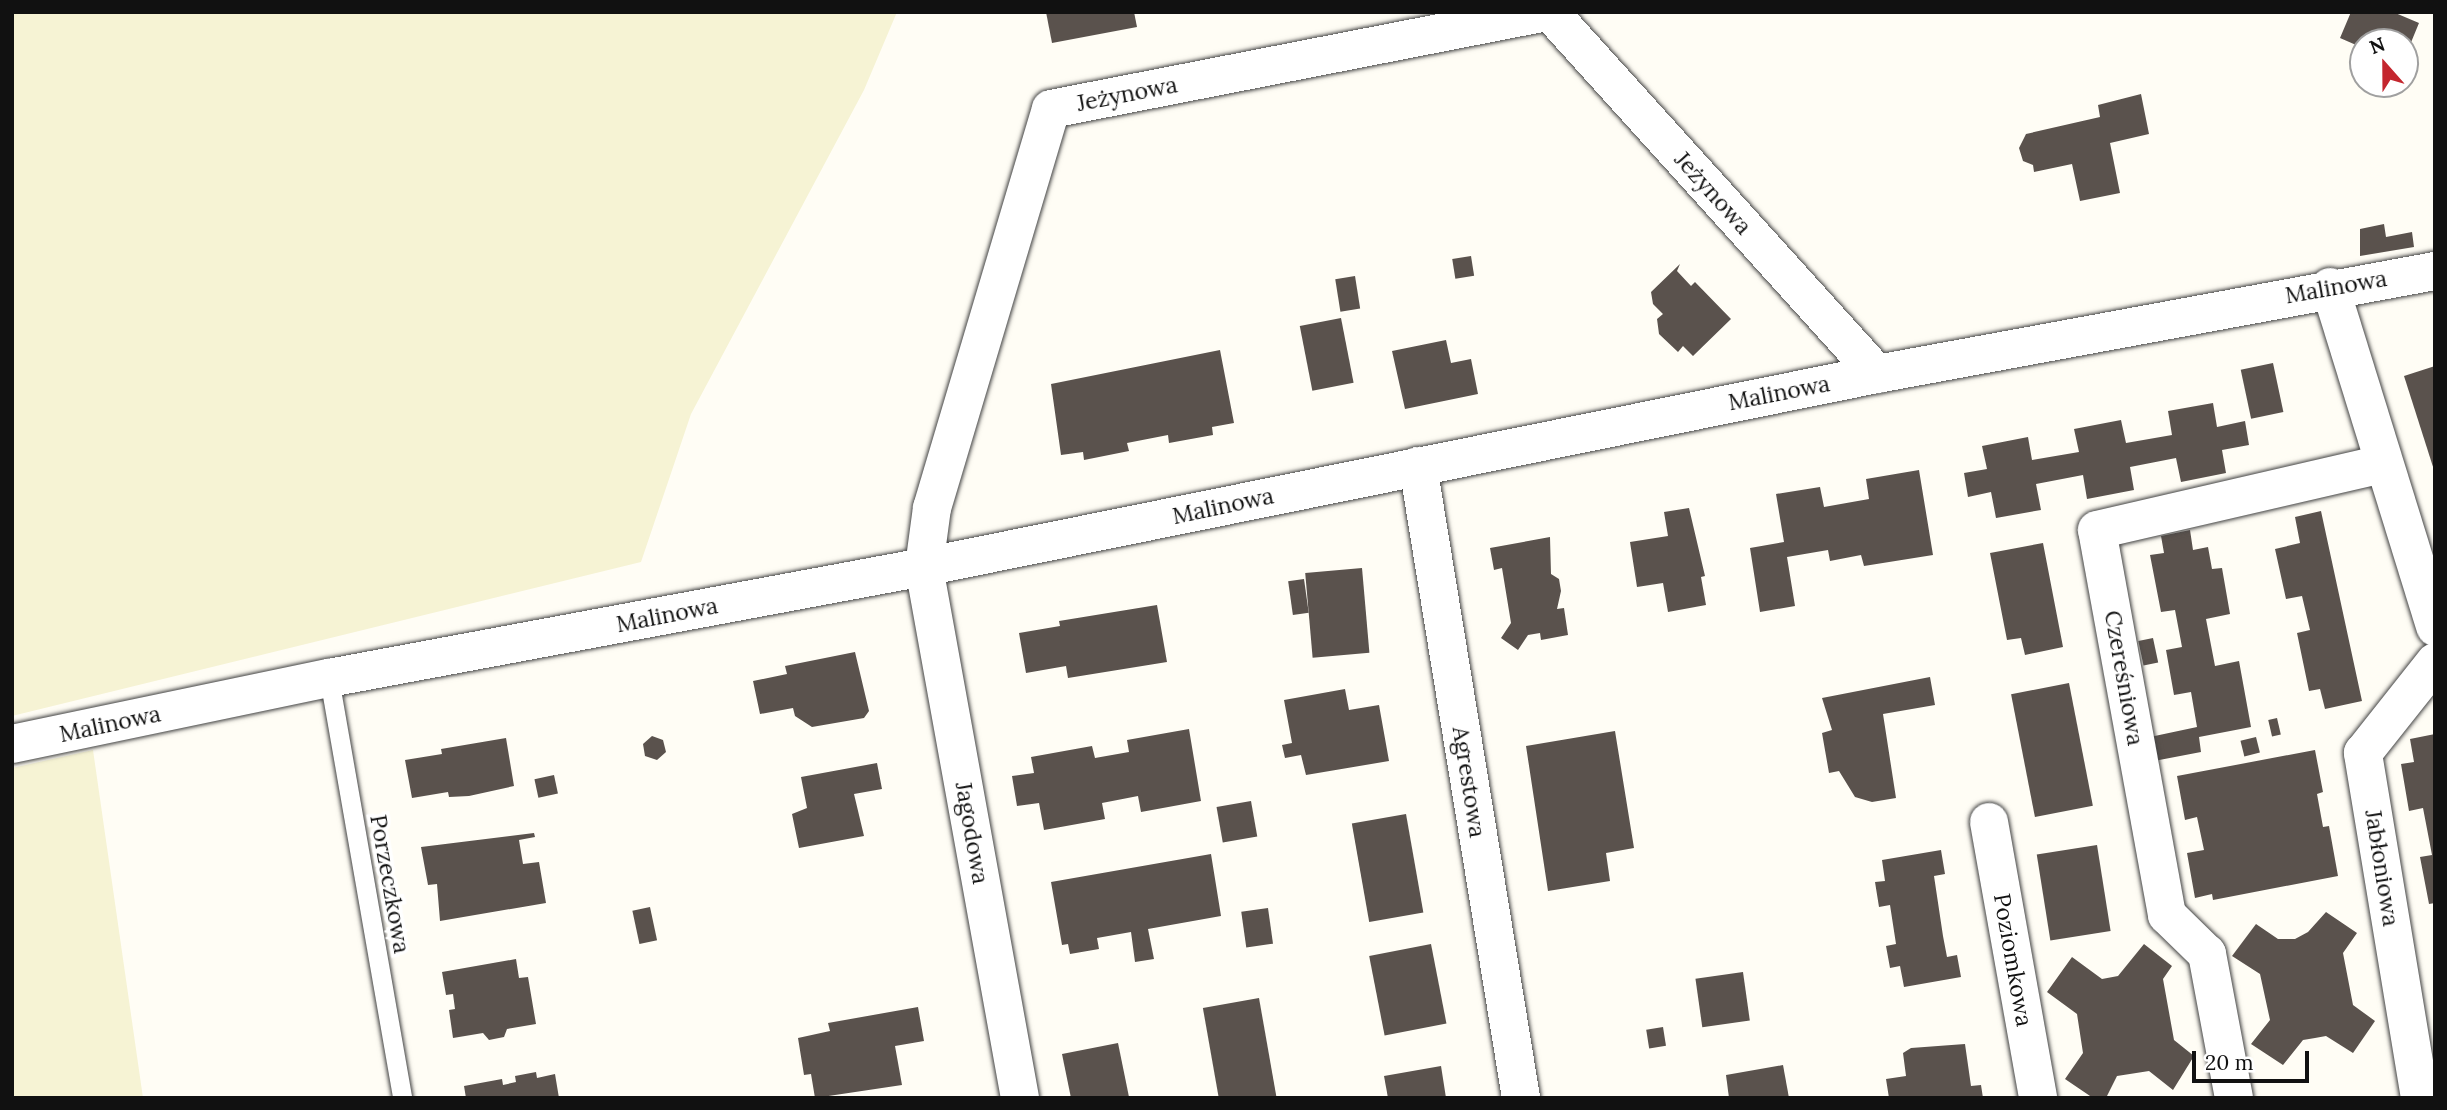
<!DOCTYPE html>
<html>
<head>
<meta charset="utf-8">
<style>
  body { margin:0 }
  #map { position:relative; width:2447px; height:1110px; overflow:hidden; background:#fffdf5; font-family:Lora,serif }
  div>[style] { position:absolute }
  .farmland>* { inset:0; background:#f6f3d4 }
  .building>* { inset:0; background:#5a524d; transform-origin:0 0 }
  .roads { filter:drop-shadow(0 0 2px #444) drop-shadow(0 0 2px #444) }
  .lane>* { height:19px; margin:-9.5px; padding:0 9.5px; transform-origin:9.5px; border-radius:9.5px; background:#fff }
  .street>* { height:38px; margin:-19px; padding:0 19px; transform-origin:19px; border-radius:19px; background:#fff }
  span { translate:-50% -50%; white-space:nowrap; text-align:center; line-height:1.15; -webkit-text-stroke:7px #fff; paint-order:stroke }
  .street-label { font-size:23px; color:#111 }
  .frame { position:absolute; inset:0; border:14px solid #111; pointer-events:none }
  .north { position:absolute; left:2349px; top:28px; width:70px; height:70px; box-sizing:border-box; background:#fff; border:2px solid #a0a0a0; border-radius:50%; rotate:339deg; font-size:19px; font-weight:700; line-height:28px; text-align:center; color:#111 }
  .north::after { content:''; display:block; margin:auto; width:24px; height:32px; background:#c4262e; clip-path:polygon(50% 0,100% 100%,50% 72%,0 100%) }
  .scale { position:absolute; left:2192px; top:1051px; width:117px; height:32px; box-sizing:border-box; border:4px solid #111; border-top:0; padding-left:9px; font-size:21px; line-height:24px; white-space:nowrap; color:#111; -webkit-text-stroke:5px #fff; paint-order:stroke }
</style>
</head>
<body>
<div id="map">
  <div class="farmland">
    <i style="clip-path:polygon(12px 12px,897px 12px,864px 90px,691px 414px,641px 562px,12px 716px)"></i>
    <i style="clip-path:polygon(93px 750px,143px 1098px,12px 1098px,12px 768px)"></i>
  </div>
  <div class="building">
    <i style="clip-path:polygon(1046px 12px,1134px 12px,1137px 27px,1052px 43px)"></i>
    <i style="clip-path:polygon(2351px 12px,2393px 12px,2419px 23px,2405px 57px,2405px 42px,2363px 42px,2363px 48px,2340px 38px)"></i>
    <i style="clip-path:polygon(2141px 94px,2149px 134px,2110px 143px,2120px 193px,2080px 201px,2072px 164px,2034px 172px,2033px 165px,2023px 161px,2019px 148px,2026px 134px,2100px 117px,2098px 105px)"></i>
    <i style="clip-path:polygon(2384px 224px,2386px 237px,2412px 232px,2414px 247px,2360px 256px,2360px 229px)"></i>
    <i style="left:1471px;top:256px;width:20px;height:19px;rotate:81deg"></i>
    <i style="clip-path:polygon(1680px 264px,1677px 271px,1691px 286px,1695px 282px,1731px 319px,1693px 356px,1683px 346px,1678px 352px,1659px 334px,1657px 319px,1663px 314px,1653px 304px,1651px 292px)"></i>
    <i style="left:1355px;top:276px;width:33px;height:20px;rotate:81deg"></i>
    <i style="left:1341px;top:318px;width:66px;height:42px;rotate:79deg"></i>
    <i style="clip-path:polygon(1446px 340px,1451px 363px,1471px 359px,1478px 394px,1405px 409px,1392px 351px)"></i>
    <i style="clip-path:polygon(1220px 350px,1234px 423px,1212px 427px,1213px 435px,1169px 443px,1168px 435px,1127px 443px,1129px 451px,1084px 460px,1083px 452px,1061px 455px,1051px 384px)"></i>
    <i style="left:2273px;top:363px;width:50px;height:33px;rotate:78deg"></i>
    <i style="clip-path:polygon(2435px 366px,2435px 470px,2434px 470px,2404px 376px)"></i>
    <i style="clip-path:polygon(2213px 403px,2217px 427px,2245px 421px,2249px 445px,2222px 450px,2226px 473px,2181px 482px,2176px 458px,2130px 467px,2134px 490px,2087px 499px,2083px 475px,2036px 484px,2041px 510px,1996px 518px,1991px 492px,1968px 497px,1964px 473px,1987px 469px,1982px 446px,2028px 437px,2032px 460px,2079px 452px,2074px 429px,2121px 420px,2126px 443px,2172px 435px,2168px 411px)"></i>
    <i style="clip-path:polygon(1919px 470px,1933px 555px,1864px 566px,1861px 555px,1830px 561px,1828px 550px,1787px 557px,1795px 606px,1760px 612px,1750px 548px,1784px 542px,1776px 494px,1820px 487px,1824px 507px,1869px 499px,1866px 479px)"></i>
    <i style="clip-path:polygon(1689px 508px,1705px 576px,1701px 577px,1706px 605px,1668px 612px,1663px 583px,1637px 587px,1630px 542px,1668px 536px,1664px 512px)"></i>
    <i style="clip-path:polygon(2321px 511px,2362px 701px,2325px 709px,2320px 689px,2309px 691px,2297px 633px,2310px 630px,2302px 596px,2286px 599px,2275px 549px,2300px 543px,2295px 517px)"></i>
    <i style="clip-path:polygon(2190px 530px,2193px 550px,2208px 547px,2212px 569px,2222px 568px,2230px 614px,2206px 619px,2215px 666px,2239px 661px,2251px 727px,2199px 737px,2201px 752px,2154px 761px,2150px 737px,2197px 727px,2191px 692px,2174px 695px,2166px 650px,2182px 647px,2175px 610px,2161px 612px,2150px 555px,2164px 553px,2161px 536px)"></i>
    <i style="clip-path:polygon(1550px 537px,1551px 574px,1559px 579px,1561px 591px,1557px 609px,1564px 608px,1568px 635px,1541px 640px,1540px 633px,1528px 635px,1518px 650px,1501px 638px,1511px 623px,1502px 568px,1494px 570px,1490px 548px)"></i>
    <i style="clip-path:polygon(2043px 543px,2063px 647px,2025px 655px,2021px 638px,2007px 640px,1990px 553px)"></i>
    <i style="left:1362px;top:568px;width:85px;height:57px;rotate:85deg"></i>
    <i style="left:1304px;top:579px;width:34px;height:16px;rotate:82deg"></i>
    <i style="clip-path:polygon(1157px 605px,1167px 662px,1068px 678px,1066px 666px,1026px 673px,1019px 633px,1060px 626px,1059px 621px)"></i>
    <i style="left:2153px;top:638px;width:25px;height:15px;rotate:78deg"></i>
    <i style="clip-path:polygon(855px 652px,869px 711px,864px 718px,812px 727px,795px 716px,793px 708px,760px 714px,753px 681px,787px 674px,785px 666px)"></i>
    <i style="clip-path:polygon(1930px 677px,1935px 705px,1883px 714px,1896px 798px,1872px 802px,1855px 797px,1839px 771px,1829px 773px,1822px 733px,1832px 730px,1822px 698px)"></i>
    <i style="left:2069px;top:683px;width:125px;height:59px;rotate:79deg"></i>
    <i style="clip-path:polygon(1345px 689px,1349px 710px,1379px 705px,1389px 761px,1306px 775px,1301px 755px,1285px 758px,1282px 745px,1292px 743px,1284px 700px)"></i>
    <i style="left:2277px;top:718px;width:17px;height:9px;rotate:77deg"></i>
    <i style="clip-path:polygon(1189px 729px,1201px 801px,1141px 812px,1138px 796px,1102px 803px,1105px 819px,1044px 830px,1039px 803px,1017px 806px,1012px 776px,1034px 773px,1031px 757px,1092px 746px,1095px 758px,1129px 752px,1127px 740px)"></i>
    <i style="clip-path:polygon(1615px 731px,1634px 848px,1606px 853px,1610px 881px,1548px 891px,1526px 746px)"></i>
    <i style="clip-path:polygon(2435px 734px,2435px 903px,2429px 904px,2420px 857px,2432px 855px,2423px 808px,2409px 811px,2401px 764px,2414px 762px,2410px 739px)"></i>
    <i style="clip-path:polygon(652px 736px,663px 740px,666px 752px,657px 760px,645px 756px,643px 744px)"></i>
    <i style="left:2256px;top:737px;width:16px;height:16px;rotate:76deg"></i>
    <i style="clip-path:polygon(506px 738px,514px 786px,469px 796px,449px 797px,448px 792px,412px 798px,405px 760px,442px 754px,441px 749px)"></i>
    <i style="clip-path:polygon(2315px 750px,2323px 792px,2317px 794px,2323px 827px,2329px 826px,2338px 876px,2213px 900px,2212px 894px,2195px 898px,2187px 853px,2204px 850px,2197px 817px,2185px 820px,2177px 776px)"></i>
    <i style="clip-path:polygon(877px 763px,882px 789px,854px 794px,864px 836px,799px 848px,792px 814px,807px 808px,801px 777px)"></i>
    <i style="left:554px;top:775px;width:19px;height:20px;rotate:78deg"></i>
    <i style="left:1251px;top:801px;width:36px;height:35px;rotate:80deg"></i>
    <i style="left:1406px;top:814px;width:100px;height:55px;rotate:80deg"></i>
    <i style="clip-path:polygon(534px 833px,535px 837px,519px 840px,523px 864px,539px 862px,546px 903px,440px 921px,437px 884px,428px 885px,421px 847px)"></i>
    <i style="left:2097px;top:845px;width:87px;height:61px;rotate:81deg"></i>
    <i style="clip-path:polygon(1941px 850px,1945px 874px,1934px 876px,1943px 936px,1947px 957px,1957px 955px,1961px 977px,1904px 987px,1900px 966px,1890px 968px,1886px 946px,1896px 944px,1890px 905px,1879px 907px,1875px 882px,1885px 881px,1882px 860px)"></i>
    <i style="clip-path:polygon(1211px 854px,1221px 916px,1148px 929px,1154px 959px,1135px 962px,1131px 932px,1097px 938px,1099px 949px,1070px 954px,1068px 944px,1062px 945px,1051px 882px)"></i>
    <i style="left:650px;top:907px;width:34px;height:18px;rotate:78deg"></i>
    <i style="left:1268px;top:908px;width:36px;height:27px;rotate:82deg"></i>
    <i style="clip-path:polygon(2326px 912px,2357px 933px,2343px 953px,2353px 1005px,2375px 1021px,2353px 1053px,2326px 1036px,2315px 1038px,2303px 1040px,2283px 1065px,2251px 1044px,2270px 1020px,2260px 974px,2232px 956px,2256px 924px,2278px 939px,2295px 939px,2308px 932px)"></i>
    <i style="left:1431px;top:944px;width:81px;height:63px;rotate:79deg"></i>
    <i style="clip-path:polygon(2144px 944px,2172px 966px,2163px 979px,2174px 1040px,2194px 1056px,2173px 1090px,2149px 1071px,2117px 1076px,2106px 1098px,2093px 1098px,2065px 1079px,2083px 1053px,2077px 1014px,2047px 992px,2072px 957px,2102px 979px,2118px 976px)"></i>
    <i style="clip-path:polygon(516px 959px,519px 978px,528px 977px,536px 1024px,507px 1029px,504px 1037px,489px 1040px,483px 1033px,453px 1038px,449px 1010px,455px 1009px,453px 994px,446px 995px,442px 972px)"></i>
    <i style="left:1743px;top:972px;width:49px;height:48px;rotate:82deg"></i>
    <i style="left:1259px;top:998px;width:102px;height:57px;rotate:80deg"></i>
    <i style="clip-path:polygon(918px 1007px,924px 1041px,895px 1046px,902px 1085px,815px 1098px,811px 1074px,804px 1075px,798px 1038px,830px 1031px,828px 1023px)"></i>
    <i style="left:1663px;top:1027px;width:19px;height:17px;rotate:81deg"></i>
    <i style="clip-path:polygon(1118px 1043px,1129px 1097px,1071px 1098px,1062px 1054px)"></i>
    <i style="clip-path:polygon(1965px 1044px,1971px 1086px,1981px 1085px,1983px 1098px,1889px 1098px,1886px 1079px,1906px 1076px,1903px 1053px,1911px 1048px)"></i>
    <i style="clip-path:polygon(1783px 1065px,1789px 1098px,1729px 1098px,1726px 1075px)"></i>
    <i style="clip-path:polygon(1441px 1066px,1446px 1098px,1388px 1098px,1384px 1076px)"></i>
    <i style="clip-path:polygon(536px 1072px,537px 1078px,555px 1074px,559px 1098px,466px 1098px,464px 1086px,502px 1079px,503px 1085px,516px 1082px,515px 1076px)"></i>
  </div>
  <div class="roads">
    <div class="lane">
      <i style="left:329px;top:678px;width:426px;rotate:80.1deg"></i>
    </div>
    <div class="street">
      <i style="left:1550px;top:12px;width:488px;rotate:47.9deg"></i>
      <i style="left:2330px;top:287px;width:356px;rotate:72.8deg"></i>
      <i style="left:1418px;top:466px;width:640px;rotate:80.74deg"></i>
      <i style="left:12px;top:744px;width:324px;rotate:-11.8deg"></i>
      <i style="left:329px;top:678px;width:605px;rotate:-10.57deg"></i>
      <i style="left:924px;top:567px;width:972px;rotate:-11.45deg"></i>
      <i style="left:1877px;top:374px;width:567px;rotate:-10.46deg"></i>
      <i style="left:1989px;top:822px;width:280px;rotate:79.9deg"></i>
      <i style="left:1020px;top:1098px;width:540px;rotate:-100.25deg"></i>
      <i style="left:924px;top:567px;width:60px;rotate:-82.3deg"></i>
      <i style="left:932px;top:508px;width:416px;rotate:-73.4deg"></i>
      <i style="left:1051px;top:109px;width:505px;rotate:-11.07deg"></i>
      <i style="left:2234px;top:1098px;width:147px;rotate:-100.6deg"></i>
      <i style="left:2207px;top:954px;width:56px;rotate:-135.7deg"></i>
      <i style="left:2167px;top:915px;width:391px;rotate:-100.3deg"></i>
      <i style="left:2097px;top:530px;width:294px;rotate:-13deg"></i>
      <i style="left:2420px;top:1098px;width:350px;rotate:-99.4deg"></i>
      <i style="left:2363px;top:753px;width:116px;rotate:-51.6deg"></i>
    </div>
  </div>
  <div class="street-label">
    <span style="left:1127px;top:94px;rotate:-11deg">Jeżynowa</span>
    <span style="left:1713px;top:193px;rotate:48deg">Jeżynowa</span>
    <span style="left:2336px;top:287px;rotate:-10deg">Malinowa</span>
    <span style="left:1779px;top:393px;rotate:-11deg">Malinowa</span>
    <span style="left:1223px;top:506px;rotate:-12deg">Malinowa</span>
    <span style="left:667px;top:615px;rotate:-11deg">Malinowa</span>
    <span style="left:2124px;top:678px;rotate:80deg">Czereśniowa</span>
    <span style="left:110px;top:724px;rotate:-12deg">Malinowa</span>
    <span style="left:1469px;top:782px;rotate:81deg">Agrestowa</span>
    <span style="left:972px;top:833px;rotate:80deg">Jagodowa</span>
    <span style="left:2382px;top:868px;rotate:81deg">Jabłoniowa</span>
    <span style="left:390px;top:884px;rotate:80deg">Porzeczkowa</span>
    <span style="left:2013px;top:960px;rotate:80deg">Poziomkowa</span>
  </div>
  <div class="frame"></div>
  <div class="north">N</div>
  <div class="scale">20 m</div>
</div>
</body>
</html>
